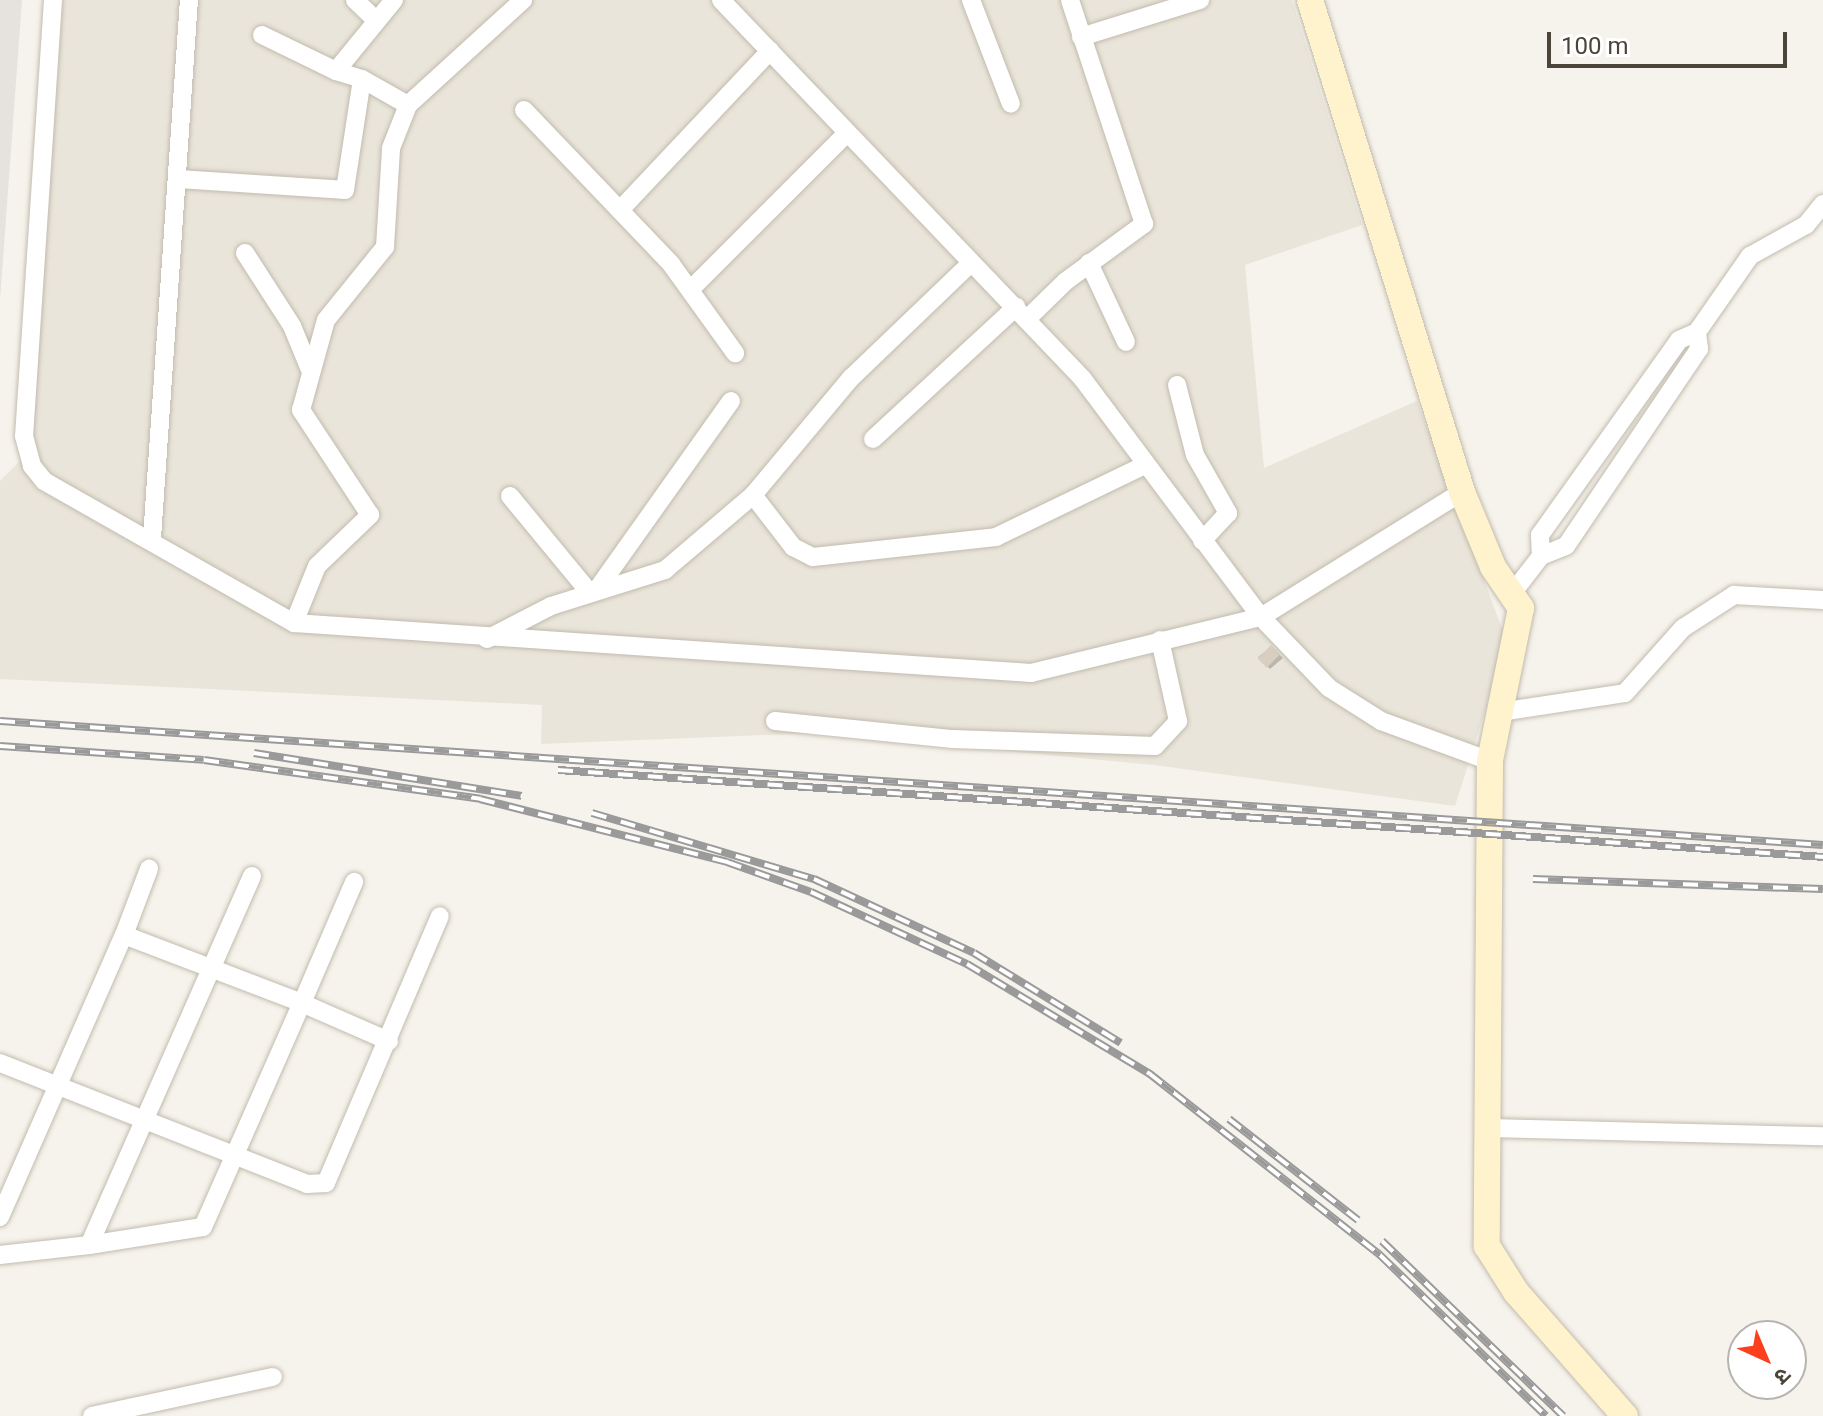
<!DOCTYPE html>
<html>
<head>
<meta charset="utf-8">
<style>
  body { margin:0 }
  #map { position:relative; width:1823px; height:1416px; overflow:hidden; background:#f6f3ec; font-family:Roboto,"Noto Sans Devanagari",sans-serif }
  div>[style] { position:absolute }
  .residential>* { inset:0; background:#eae5da }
  .industrial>* { inset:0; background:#e6e2dd }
  .shadow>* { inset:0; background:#0003 }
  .building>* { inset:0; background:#d8cfc1; transform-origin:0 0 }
  .roads { filter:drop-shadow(0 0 2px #c2bbae) drop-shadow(0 0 2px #c2bbae) }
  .street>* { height:18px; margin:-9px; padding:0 9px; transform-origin:9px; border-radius:9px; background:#fff }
  .secondary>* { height:26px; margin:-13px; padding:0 13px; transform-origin:13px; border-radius:13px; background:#fff3cd }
  .rail>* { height:8px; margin-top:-4px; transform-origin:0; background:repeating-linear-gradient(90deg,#fff 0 15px,#9a9a9a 0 30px); box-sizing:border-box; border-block:2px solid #9a9a9a }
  span { translate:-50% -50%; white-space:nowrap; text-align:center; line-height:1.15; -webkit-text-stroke:7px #fff; paint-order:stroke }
  .north { position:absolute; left:1727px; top:1320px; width:80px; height:80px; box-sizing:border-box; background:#fff; border:2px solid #b7b4b0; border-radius:50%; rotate:136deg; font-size:22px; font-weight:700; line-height:32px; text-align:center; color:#4b4439 }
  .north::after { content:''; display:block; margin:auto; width:28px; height:36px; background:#fc3f1d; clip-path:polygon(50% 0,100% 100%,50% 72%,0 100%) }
  .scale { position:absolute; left:1547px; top:32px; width:240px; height:36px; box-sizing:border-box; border:4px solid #4b4439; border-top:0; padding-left:10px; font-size:24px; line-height:28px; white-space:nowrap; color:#4b4439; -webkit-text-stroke:6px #fff; paint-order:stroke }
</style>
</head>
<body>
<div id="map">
  <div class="residential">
    <i style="clip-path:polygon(55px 0,1292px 0,1362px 225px,1245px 265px,1264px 468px,1417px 401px,1507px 642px,1455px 806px,1154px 765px,817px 733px,541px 744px,542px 705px,0 679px,0 481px,24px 457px)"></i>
  </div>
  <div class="industrial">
    <i style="clip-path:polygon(0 0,22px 0,0 300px)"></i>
  </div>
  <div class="shadow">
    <i style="clip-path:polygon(1271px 647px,1283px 658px,1270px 669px,1258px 657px)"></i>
  </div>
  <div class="building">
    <i style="left:1271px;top:645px;width:13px;height:19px;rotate:45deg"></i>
  </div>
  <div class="roads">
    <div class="street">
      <i style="left:53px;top:0;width:437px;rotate:93.8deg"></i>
      <i style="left:24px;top:436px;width:31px;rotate:75deg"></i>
      <i style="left:32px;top:466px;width:19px;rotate:51deg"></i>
      <i style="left:44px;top:481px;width:288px;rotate:29.6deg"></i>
      <i style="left:294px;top:623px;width:739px;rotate:3.88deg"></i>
      <i style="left:1031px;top:673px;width:237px;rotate:-13.7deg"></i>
      <i style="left:1261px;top:617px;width:237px;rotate:-31.9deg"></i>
      <i style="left:355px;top:0;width:29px;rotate:44deg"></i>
      <i style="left:721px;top:0;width:523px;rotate:46.32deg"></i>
      <i style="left:1082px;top:378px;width:299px;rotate:53.2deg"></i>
      <i style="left:1261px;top:617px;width:98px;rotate:46.2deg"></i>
      <i style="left:1329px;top:688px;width:62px;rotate:32.4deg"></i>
      <i style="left:1381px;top:721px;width:116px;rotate:20.2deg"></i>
      <i style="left:971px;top:0;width:111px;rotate:69deg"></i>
      <i style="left:262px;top:35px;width:82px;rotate:25.9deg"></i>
      <i style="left:1081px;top:37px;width:125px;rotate:-17.3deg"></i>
      <i style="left:362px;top:79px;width:53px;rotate:29.5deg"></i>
      <i style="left:408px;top:105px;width:156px;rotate:-42.4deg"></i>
      <i style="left:524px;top:110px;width:213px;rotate:46.3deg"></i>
      <i style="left:671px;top:264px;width:110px;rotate:54.3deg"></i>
      <i style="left:180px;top:179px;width:165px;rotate:3.8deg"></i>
      <i style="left:345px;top:190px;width:112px;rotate:-81.3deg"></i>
      <i style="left:362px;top:79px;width:27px;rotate:-163deg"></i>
      <i style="left:336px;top:71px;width:92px;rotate:-50.8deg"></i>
      <i style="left:620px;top:210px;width:219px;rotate:-46.7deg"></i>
      <i style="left:245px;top:253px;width:87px;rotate:57.2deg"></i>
      <i style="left:292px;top:326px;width:50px;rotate:67.6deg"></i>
      <i style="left:1089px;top:263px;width:87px;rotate:64.9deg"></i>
      <i style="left:691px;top:289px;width:218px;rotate:-45deg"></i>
      <i style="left:1027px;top:319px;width:54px;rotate:-44.3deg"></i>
      <i style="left:1066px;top:281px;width:97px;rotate:-36.2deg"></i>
      <i style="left:1144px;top:224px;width:236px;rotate:-108.3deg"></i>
      <i style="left:1177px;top:385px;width:72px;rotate:75.6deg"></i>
      <i style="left:1195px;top:455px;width:67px;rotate:60.4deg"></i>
      <i style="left:1228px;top:513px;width:38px;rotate:133deg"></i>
      <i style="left:873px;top:439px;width:195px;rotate:-42.7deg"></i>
      <i style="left:753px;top:495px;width:153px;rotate:-50.1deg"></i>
      <i style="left:851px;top:378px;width:166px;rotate:-43.8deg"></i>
      <i style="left:510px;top:496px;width:126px;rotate:50.5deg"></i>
      <i style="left:152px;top:538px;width:539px;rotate:-86.07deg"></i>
      <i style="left:1541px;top:556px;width:21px;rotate:-93deg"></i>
      <i style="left:1540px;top:535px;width:239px;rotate:-54.5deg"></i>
      <i style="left:1679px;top:340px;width:20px;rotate:-24deg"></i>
      <i style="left:1697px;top:332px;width:93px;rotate:-55.1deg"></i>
      <i style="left:1750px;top:256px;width:64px;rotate:-29deg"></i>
      <i style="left:1806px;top:225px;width:27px;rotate:-51deg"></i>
      <i style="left:596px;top:591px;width:233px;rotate:-54.6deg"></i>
      <i style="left:1514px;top:591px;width:44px;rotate:-52.4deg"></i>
      <i style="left:1541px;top:556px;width:27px;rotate:-22deg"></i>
      <i style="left:1566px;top:546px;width:238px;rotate:-56deg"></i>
      <i style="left:1699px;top:349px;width:17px;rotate:-97deg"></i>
      <i style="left:294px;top:623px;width:61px;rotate:-68deg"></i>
      <i style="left:317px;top:566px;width:74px;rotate:-43.9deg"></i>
      <i style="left:370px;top:515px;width:126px;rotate:-123.3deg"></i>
      <i style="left:301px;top:410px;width:93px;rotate:-74.5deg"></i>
      <i style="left:326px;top:320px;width:94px;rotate:-51.1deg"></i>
      <i style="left:385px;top:247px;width:99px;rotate:-86.5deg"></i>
      <i style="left:391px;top:148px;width:46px;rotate:-68.4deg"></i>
      <i style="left:487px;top:639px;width:72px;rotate:-27.3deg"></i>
      <i style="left:551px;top:606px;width:120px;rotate:-17.5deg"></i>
      <i style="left:665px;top:570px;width:116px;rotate:-40.4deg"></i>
      <i style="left:753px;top:495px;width:66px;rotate:52.4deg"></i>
      <i style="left:793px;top:547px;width:22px;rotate:27deg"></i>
      <i style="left:813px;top:557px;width:184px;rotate:-6.2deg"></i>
      <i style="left:996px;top:537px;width:165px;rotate:-25.8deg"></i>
      <i style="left:1500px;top:712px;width:126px;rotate:-8.6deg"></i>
      <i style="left:1625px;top:693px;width:87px;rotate:-48.3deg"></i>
      <i style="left:1683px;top:628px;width:61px;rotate:-32.9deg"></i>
      <i style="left:1734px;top:595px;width:89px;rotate:3.2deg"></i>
      <i style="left:775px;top:721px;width:179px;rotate:5.8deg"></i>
      <i style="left:953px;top:739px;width:202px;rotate:2deg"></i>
      <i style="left:1155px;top:746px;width:34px;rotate:-47deg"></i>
      <i style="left:1178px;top:721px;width:83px;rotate:-102.5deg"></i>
      <i style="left:252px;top:876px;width:403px;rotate:113.8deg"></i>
      <i style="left:89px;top:1245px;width:115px;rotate:-9deg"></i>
      <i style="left:203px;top:1227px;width:245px;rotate:-66.2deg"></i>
      <i style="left:302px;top:1003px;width:95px;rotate:23.6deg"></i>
      <i style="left:124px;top:935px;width:71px;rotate:-69.3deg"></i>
      <i style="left:0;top:1063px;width:330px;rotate:21.5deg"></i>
      <i style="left:307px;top:1184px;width:19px;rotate:-3deg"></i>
      <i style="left:326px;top:1183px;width:290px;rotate:-66.9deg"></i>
      <i style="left:1488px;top:1128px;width:335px;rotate:1.4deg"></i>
      <i style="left:0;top:1217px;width:308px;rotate:-66.3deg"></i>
      <i style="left:124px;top:935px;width:191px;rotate:20.9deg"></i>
      <i style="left:302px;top:1003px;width:132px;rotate:-66.7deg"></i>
      <i style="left:0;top:1255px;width:90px;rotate:-6.4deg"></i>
      <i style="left:92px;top:1416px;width:185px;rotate:-12.2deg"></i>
    </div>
    <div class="secondary">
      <i style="left:1310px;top:0;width:515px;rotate:72.83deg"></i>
      <i style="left:1462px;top:492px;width:81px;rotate:67.5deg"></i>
      <i style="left:1493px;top:567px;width:50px;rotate:55.7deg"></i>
      <i style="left:1521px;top:608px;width:156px;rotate:101.5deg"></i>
      <i style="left:1490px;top:761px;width:485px;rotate:90.4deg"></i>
      <i style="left:1487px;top:1246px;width:54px;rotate:57.8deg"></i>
      <i style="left:1516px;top:1292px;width:165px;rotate:48.7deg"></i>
    </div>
  </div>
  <div class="rail">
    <i style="left:0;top:721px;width:1827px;rotate:3.89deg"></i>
    <i style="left:0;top:746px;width:204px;rotate:3.9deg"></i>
    <i style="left:204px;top:760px;width:279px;rotate:8deg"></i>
    <i style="left:480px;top:799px;width:255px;rotate:14.3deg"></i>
    <i style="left:727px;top:862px;width:89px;rotate:19.7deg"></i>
    <i style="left:811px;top:892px;width:172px;rotate:24.8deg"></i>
    <i style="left:967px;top:964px;width:214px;rotate:31deg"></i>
    <i style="left:1150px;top:1074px;width:293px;rotate:38.2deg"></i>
    <i style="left:1380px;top:1255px;width:231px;rotate:44.1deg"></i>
    <i style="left:254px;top:753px;width:271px;rotate:9.1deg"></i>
    <i style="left:558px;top:770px;width:1268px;rotate:3.93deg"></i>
    <i style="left:592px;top:813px;width:232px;rotate:16.6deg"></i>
    <i style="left:814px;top:879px;width:176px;rotate:24.8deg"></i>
    <i style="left:974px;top:953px;width:172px;rotate:31.5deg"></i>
    <i style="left:1533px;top:879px;width:290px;rotate:2deg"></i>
    <i style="left:1229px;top:1119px;width:164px;rotate:38.1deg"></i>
    <i style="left:1382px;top:1241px;width:252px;rotate:44deg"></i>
  </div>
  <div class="north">उ</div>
  <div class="scale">100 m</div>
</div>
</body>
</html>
